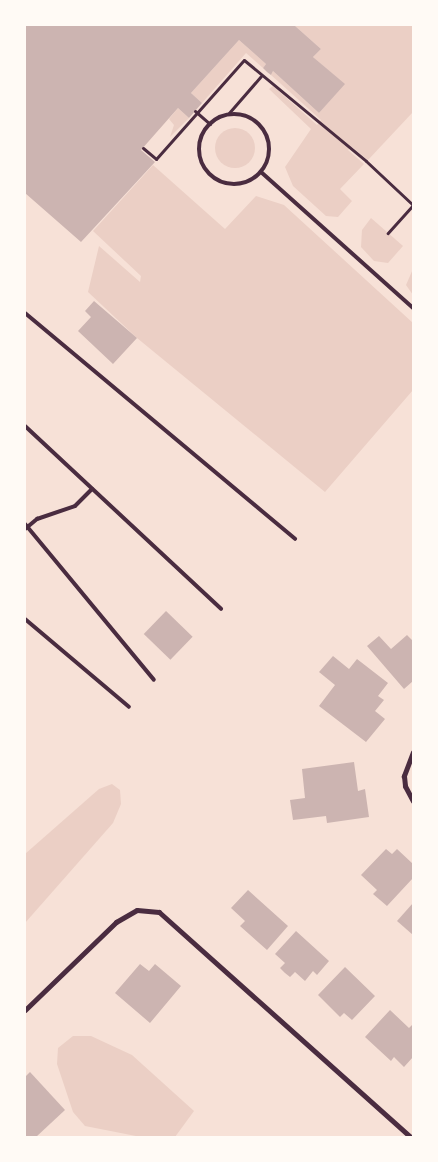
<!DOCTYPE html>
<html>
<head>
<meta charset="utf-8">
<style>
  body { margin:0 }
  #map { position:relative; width:438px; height:1162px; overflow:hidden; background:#f7e1d7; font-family:"PT Sans",sans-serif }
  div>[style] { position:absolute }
  .green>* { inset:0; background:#ebcfc5 }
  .round { border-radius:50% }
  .building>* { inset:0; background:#ccb4b1; transform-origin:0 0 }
  .path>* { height:3px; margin:-1.5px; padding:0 1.5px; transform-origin:1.5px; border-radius:1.5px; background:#4a2c40 }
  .service>* { height:4px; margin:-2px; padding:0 2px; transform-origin:2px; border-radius:2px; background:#4a2c40 }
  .service>.ring { margin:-2px; padding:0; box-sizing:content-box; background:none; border:4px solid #4a2c40; border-radius:50% }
  .minor>* { height:5px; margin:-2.5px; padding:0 2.5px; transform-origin:2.5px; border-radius:2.5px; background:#4a2c40 }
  span { translate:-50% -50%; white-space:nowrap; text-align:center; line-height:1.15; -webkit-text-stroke:4px #fffaf5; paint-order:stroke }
  .frame { position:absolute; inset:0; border:26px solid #fffaf5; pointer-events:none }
</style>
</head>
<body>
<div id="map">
  <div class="green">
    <i style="clip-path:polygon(294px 25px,413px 25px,413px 112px,368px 160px,352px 147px,348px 150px,364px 164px,340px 189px,352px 201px,338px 217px,326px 216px,293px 186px,285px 167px,311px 129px,269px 89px,273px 86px,317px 125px,321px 120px,271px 75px,273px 71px,319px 113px,344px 84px,313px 57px,321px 49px)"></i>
    <i style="clip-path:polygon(239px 40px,266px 64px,263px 68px,246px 53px,202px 103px,191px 93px)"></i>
    <i style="clip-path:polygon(178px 108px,189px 118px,170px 137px,174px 125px,169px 119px)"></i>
    <i class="round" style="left:215px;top:128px;width:40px;height:40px"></i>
    <i style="clip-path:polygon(153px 165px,225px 229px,256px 196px,284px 205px,413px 323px,413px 390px,325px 492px,137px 338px,88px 292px,99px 246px,140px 282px,141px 276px,93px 231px)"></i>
    <i style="clip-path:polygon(371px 218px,403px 246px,388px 263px,374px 261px,361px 247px,362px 230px)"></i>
    <i style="clip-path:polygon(413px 269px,413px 295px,406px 285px)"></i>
    <i style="clip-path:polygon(112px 784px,120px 790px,121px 804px,113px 823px,25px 923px,25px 854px,99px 789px)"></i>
    <i style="clip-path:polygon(73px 1036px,91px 1036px,132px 1055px,194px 1111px,175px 1137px,141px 1137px,85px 1126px,73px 1112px,57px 1064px,58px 1048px)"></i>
  </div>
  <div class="building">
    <i style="clip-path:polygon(25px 25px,294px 25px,321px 49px,313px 57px,345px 84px,319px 113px,273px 71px,271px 75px,267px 72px,263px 68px,266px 64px,239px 40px,191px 93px,202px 103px,189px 118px,178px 108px,141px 150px,155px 162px,81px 242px,25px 193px)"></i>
    <i style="clip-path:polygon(94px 301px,137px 338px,113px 364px,78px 331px,91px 317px,85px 311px)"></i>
    <i style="left:166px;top:611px;width:37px;height:32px;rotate:44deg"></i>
    <i style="clip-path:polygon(407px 635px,413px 641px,413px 681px,404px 689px,367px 646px,379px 636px,391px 649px)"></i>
    <i style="clip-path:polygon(333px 656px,349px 669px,357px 659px,388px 683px,378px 696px,384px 700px,375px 711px,385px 719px,366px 742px,319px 706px,335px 685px,319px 672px)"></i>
    <i style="clip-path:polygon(354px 762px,358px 791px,365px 789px,369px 817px,327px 823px,326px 816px,293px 820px,290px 800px,305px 798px,302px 769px)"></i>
    <i style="clip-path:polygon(386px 849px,392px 854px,397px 849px,413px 864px,413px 878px,387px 906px,373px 894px,377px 890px,361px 875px)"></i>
    <i style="clip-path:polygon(248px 890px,288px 926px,267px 950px,240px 926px,245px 921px,231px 908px)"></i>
    <i style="clip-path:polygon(413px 903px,413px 935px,397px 921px)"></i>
    <i style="clip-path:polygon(296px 931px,329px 961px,317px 975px,313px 971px,305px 981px,295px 972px,290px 977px,285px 973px,280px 968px,285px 963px,275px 954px)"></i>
    <i style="clip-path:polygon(140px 964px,149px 971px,155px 964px,181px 986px,150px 1023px,115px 993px)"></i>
    <i style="clip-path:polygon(345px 967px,375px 996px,352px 1020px,344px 1013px,340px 1017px,318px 995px)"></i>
    <i style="clip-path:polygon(390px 1010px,409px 1028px,413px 1024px,413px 1057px,404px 1067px,394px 1057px,391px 1061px,365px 1037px)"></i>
    <i style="clip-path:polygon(30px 1072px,65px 1110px,36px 1137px,25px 1137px,25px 1077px)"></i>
  </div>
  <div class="path">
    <i style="left:195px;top:111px;width:20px;rotate:41deg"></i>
    <i style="left:228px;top:114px;width:50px;rotate:-49deg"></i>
    <i style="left:143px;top:148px;width:17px;rotate:40deg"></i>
    <i style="left:156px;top:159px;width:132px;rotate:-48.4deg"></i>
    <i style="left:244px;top:60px;width:158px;rotate:39.6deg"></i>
    <i style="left:366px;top:161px;width:64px;rotate:43.1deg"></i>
    <i style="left:413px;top:205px;width:38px;rotate:132deg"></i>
  </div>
  <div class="service">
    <i class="ring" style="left:199px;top:114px;width:66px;height:66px"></i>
    <i style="left:261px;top:172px;width:204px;rotate:41.8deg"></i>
    <i style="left:25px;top:313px;width:352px;rotate:39.9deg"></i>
    <i style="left:25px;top:426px;width:268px;rotate:43deg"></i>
    <i style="left:25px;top:524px;width:202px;rotate:50.4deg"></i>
    <i style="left:25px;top:529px;width:16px;rotate:-40deg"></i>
    <i style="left:37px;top:519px;width:40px;rotate:-18.9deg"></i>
    <i style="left:75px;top:506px;width:24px;rotate:-45deg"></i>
    <i style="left:25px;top:619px;width:136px;rotate:40.2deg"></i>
  </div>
  <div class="minor">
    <i style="left:413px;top:752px;width:26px;rotate:111deg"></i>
    <i style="left:404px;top:776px;width:10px;rotate:84deg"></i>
    <i style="left:405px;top:786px;width:17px;rotate:62deg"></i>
    <i style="left:25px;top:1010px;width:127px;rotate:-44deg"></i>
    <i style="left:116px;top:922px;width:24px;rotate:-30deg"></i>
    <i style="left:137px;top:910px;width:22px;rotate:5deg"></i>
    <i style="left:159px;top:912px;width:338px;rotate:41.8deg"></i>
  </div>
  <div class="frame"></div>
</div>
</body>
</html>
